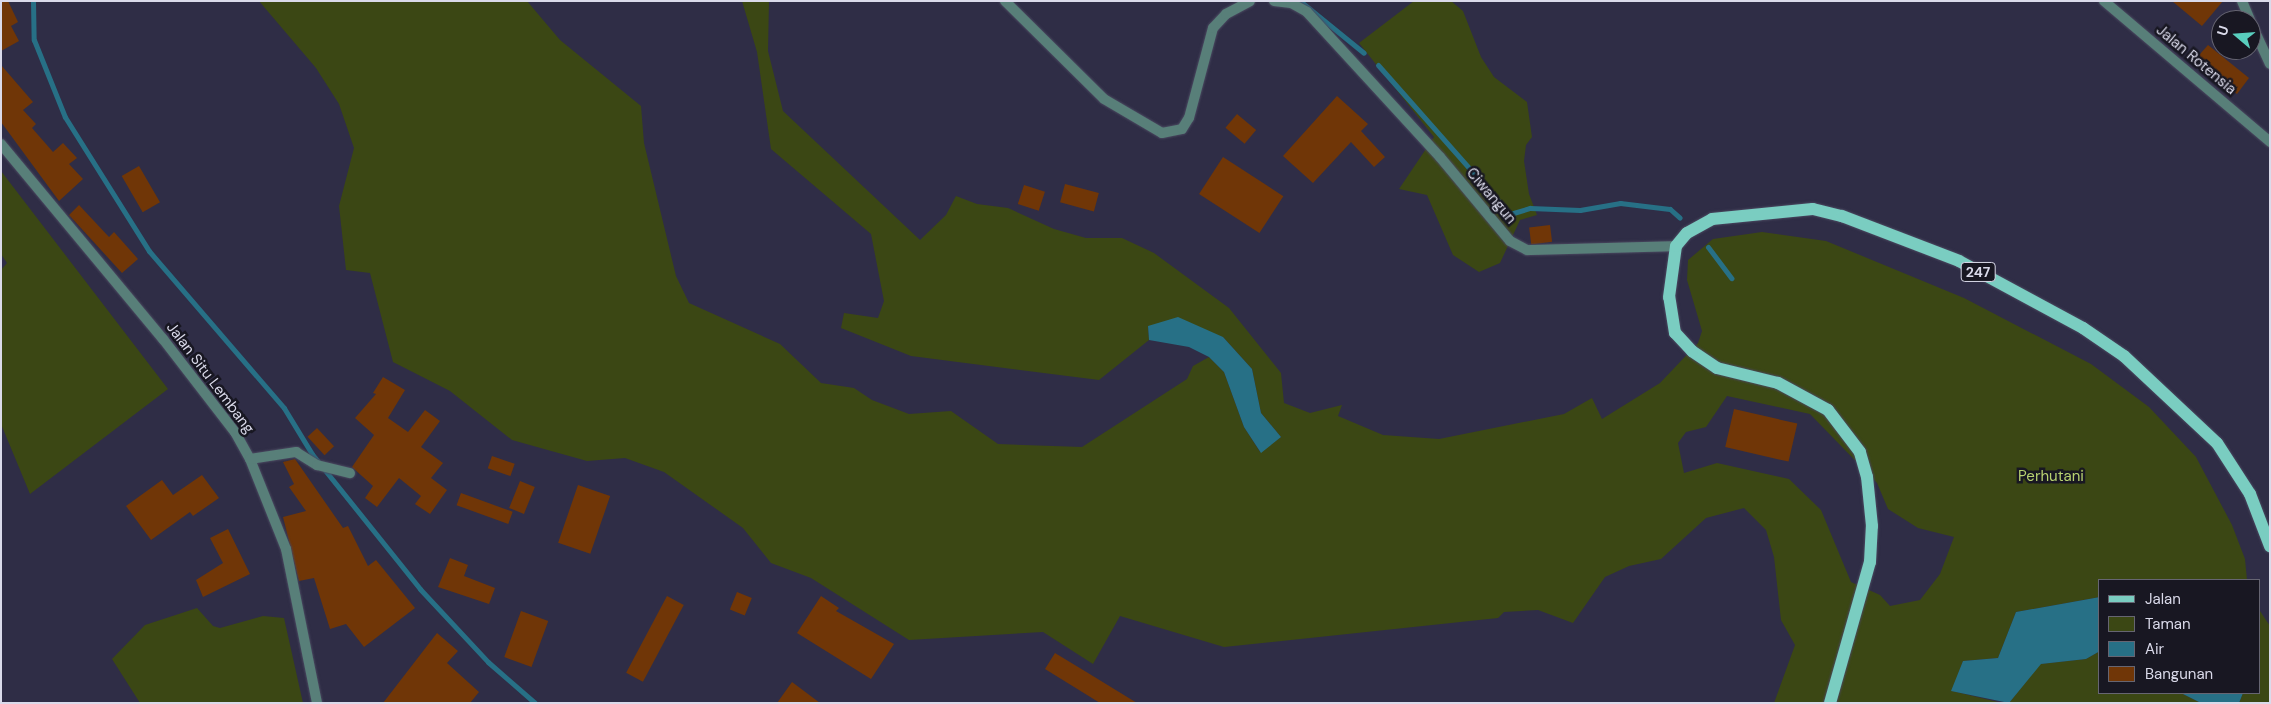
<!DOCTYPE html>
<html>
<head>
<meta charset="utf-8">
<style>
  body { margin:0 }
  #map { position:relative; width:2271px; height:704px; overflow:hidden; background:#2f2d46; font-family:"DM Sans",sans-serif }
  div>[style] { position:absolute }
  .green>* { inset:0; background:#3b4714 }
  .water>* { inset:0; background:#277086 }
  .stream>* { height:5px; margin:-2.5px; padding:0 2.5px; transform-origin:2.5px; border-radius:2.5px; background:#277086 }
  .building>* { inset:0; background:#703607; transform-origin:0 0 }
  .roads { filter:drop-shadow(0 0 1px #4a4960) drop-shadow(0 0 1px #4a4960) }
  .minor>* { height:10px; margin:-5px; padding:0 5px; transform-origin:5px; border-radius:5px; background:#587f79 }
  .primary>* { height:12px; margin:-6px; padding:0 6px; transform-origin:6px; border-radius:6px; background:#7acdc1 }
  span { translate:-50% -50%; white-space:nowrap; text-align:center; line-height:1.15; -webkit-text-stroke:5px #181722; paint-order:stroke }
  .shield-label span { padding:1px 4px; background:#181722; border:1px solid; border-radius:4px; -webkit-text-stroke-width:0 }
  .shield-label { font-size:14px; color:#dadaea; font-weight:700 }
  .street-label { font-size:15px; color:#dadaea }
  .park-label { font-size:15px; color:#b8d270 }
  .frame { position:absolute; inset:0; border:2px solid #dadaea; pointer-events:none }
  .legend { position:absolute; left:2098px; top:579px; width:162px; height:115px; box-sizing:border-box; background:#181722; border:1px solid #666572; margin:0; padding:6px 9px; list-style:none; font-size:15px; color:#dadaea }
  .legend li { display:flex; align-items:center; gap:10px; height:25px }
  .legend b { width:25px; border:1px solid #666572 }
  .north { position:absolute; left:2211px; top:10px; width:50px; height:50px; box-sizing:border-box; background:#181722; border:1px solid #666572; border-radius:50%; rotate:288deg; font-size:14px; font-weight:700; line-height:20px; text-align:center; color:#dadaea }
  .north::after { content:''; display:block; margin:auto; width:18px; height:22px; background:#59cebe; clip-path:polygon(50% 0,100% 100%,50% 72%,0 100%) }
</style>
</head>
<body>
<div id="map">
  <div class="green">
    <i style="clip-path:polygon(evenodd,259px 1px,527px 1px,560px 40px,641px 106px,644px 143px,676px 276px,689px 303px,780px 344px,821px 383px,854px 388px,872px 400px,909px 414px,951px 411px,998px 444px,1082px 447px,1187px 379px,1193px 366px,1209px 357px,1224px 372px,1244px 427px,1260px 452px,1281px 437px,1261px 413px,1252px 369px,1223px 337px,1148px 326px,1149px 340px,1099px 380px,911px 356px,841px 328px,844px 313px,878px 318px,884px 301px,871px 234px,771px 149px,757px 52px,742px 1px,769px 1px,768px 51px,783px 111px,920px 240px,946px 215px,956px 196px,977px 204px,1008px 208px,1054px 229px,1086px 238px,1122px 238px,1154px 253px,1229px 308px,1281px 373px,1284px 403px,1310px 413px,1342px 405px,1338px 416px,1383px 435px,1439px 439px,1564px 414px,1592px 398px,1602px 419px,1660px 383px,1698px 343px,1702px 331px,1687px 280px,1688px 260px,1713px 239px,1762px 232px,1826px 241px,1964px 298px,2091px 364px,2149px 407px,2196px 457px,2232px 525px,2245px 559px,2247px 580px,2100px 580px,2100px 597px,2016px 612px,1998px 658px,1963px 661px,1952px 691px,2002px 703px,1774px 703px,1795px 645px,1781px 620px,1774px 557px,1766px 530px,1744px 508px,1706px 518px,1661px 559px,1629px 566px,1605px 577px,1573px 623px,1538px 610px,1504px 612px,1498px 618px,1224px 647px,1120px 616px,1093px 664px,1043px 632px,909px 640px,811px 578px,771px 563px,743px 528px,664px 472px,625px 458px,587px 461px,512px 440px,450px 391px,393px 362px,370px 273px,346px 270px,339px 206px,354px 148px,339px 104px,316px 68px,259px 1px,1727px 396px,1810px 414px,1877px 483px,1888px 509px,1918px 528px,1954px 537px,1940px 574px,1920px 600px,1890px 606px,1880px 595px,1851px 582px,1821px 510px,1789px 479px,1717px 463px,1684px 473px,1678px 443px,1686px 432px,1706px 427px,1727px 396px)"></i>
    <i style="clip-path:polygon(1414px 1px,1451px 1px,1463px 11px,1481px 57px,1494px 77px,1527px 102px,1532px 137px,1526px 145px,1524px 161px,1529px 194px,1537px 215px,1520px 220px,1500px 263px,1479px 272px,1453px 255px,1427px 195px,1399px 189px,1434px 137px,1359px 43px)"></i>
    <i style="clip-path:polygon(1px 171px,168px 389px,30px 494px,1px 424px,1px 270px,7px 263px,1px 254px)"></i>
    <i style="clip-path:polygon(197px 608px,213px 626px,220px 628px,263px 616px,284px 618px,303px 703px,140px 703px,112px 659px,145px 625px)"></i>
    <i style="clip-path:polygon(2260px 611px,2270px 626px,2270px 703px,2239px 703px,2243px 693px,2260px 693px)"></i>
    <i style="clip-path:polygon(2100px 651px,2100px 693px,2181px 693px,2201px 703px,2009px 703px,2040px 664px,2086px 659px)"></i>
  </div>
  <div class="water">
    <i style="clip-path:polygon(1178px 317px,1223px 337px,1252px 369px,1261px 413px,1281px 437px,1261px 453px,1244px 427px,1224px 372px,1209px 357px,1189px 347px,1149px 340px,1148px 326px)"></i>
    <i style="clip-path:polygon(2100px 597px,2100px 651px,2086px 659px,2041px 664px,2009px 703px,1951px 691px,1963px 661px,1998px 658px,2016px 612px)"></i>
    <i style="clip-path:polygon(2181px 693px,2243px 693px,2239px 703px,2201px 703px)"></i>
  </div>
  <div class="stream">
    <i style="left:33px;top:1px;width:39px;rotate:89deg"></i>
    <i style="left:34px;top:40px;width:83px;rotate:68.1deg"></i>
    <i style="left:65px;top:117px;width:158px;rotate:57.9deg"></i>
    <i style="left:149px;top:251px;width:207px;rotate:49.3deg"></i>
    <i style="left:284px;top:408px;width:54px;rotate:58.7deg"></i>
    <i style="left:312px;top:454px;width:173px;rotate:51.3deg"></i>
    <i style="left:420px;top:589px;width:100px;rotate:47deg"></i>
    <i style="left:488px;top:662px;width:62px;rotate:41.1deg"></i>
    <i style="left:1300px;top:1px;width:82px;rotate:39.1deg"></i>
    <i style="left:1378px;top:65px;width:199px;rotate:48.5deg"></i>
    <i style="left:1510px;top:214px;width:21px;rotate:-17deg"></i>
    <i style="left:1530px;top:208px;width:50px;rotate:2.3deg"></i>
    <i style="left:1580px;top:210px;width:41px;rotate:-9.9deg"></i>
    <i style="left:1620px;top:203px;width:50px;rotate:6.8deg"></i>
    <i style="left:1670px;top:209px;width:13px;rotate:42deg"></i>
    <i style="left:1708px;top:247px;width:39px;rotate:53deg"></i>
  </div>
  <div class="building">
    <i style="clip-path:polygon(1px 1px,8px 1px,18px 22px,11px 26px,19px 41px,1px 51px)"></i>
    <i style="clip-path:polygon(2172px 1px,2223px 1px,2202px 26px)"></i>
    <i style="clip-path:polygon(2208px 45px,2249px 78px,2237px 94px,2193px 62px)"></i>
    <i style="clip-path:polygon(1px 65px,33px 102px,23px 110px,36px 124px,32px 128px,53px 152px,63px 143px,77px 158px,69px 164px,83px 179px,59px 201px,1px 122px)"></i>
    <i style="clip-path:polygon(1337px 96px,1368px 124px,1361px 131px,1385px 157px,1374px 167px,1351px 142px,1313px 183px,1283px 156px)"></i>
    <i style="left:1237px;top:114px;width:25px;height:18px;rotate:40deg"></i>
    <i style="left:1223px;top:157px;width:72px;height:44px;rotate:33deg"></i>
    <i style="left:139px;top:166px;width:42px;height:20px;rotate:60deg"></i>
    <i style="left:1065px;top:184px;width:35px;height:19px;rotate:15deg"></i>
    <i style="left:1024px;top:185px;width:22px;height:20px;rotate:18deg"></i>
    <i style="clip-path:polygon(79px 205px,109px 237px,114px 232px,138px 259px,122px 273px,69px 215px)"></i>
    <i style="left:1550px;top:225px;width:17px;height:21px;rotate:83deg"></i>
    <i style="clip-path:polygon(383px 377px,405px 390px,388px 418px,408px 432px,425px 410px,440px 421px,421px 447px,443px 463px,431px 478px,447px 490px,430px 514px,415px 504px,421px 496px,399px 478px,377px 507px,365px 498px,373px 486px,352px 467px,374px 435px,355px 418px,376px 394px,373px 393px)"></i>
    <i style="left:1734px;top:409px;width:65px;height:39px;rotate:13deg"></i>
    <i style="left:317px;top:428px;width:25px;height:13px;rotate:47deg"></i>
    <i style="left:492px;top:456px;width:24px;height:13px;rotate:19deg"></i>
    <i style="clip-path:polygon(295px 459px,343px 528px,348px 526px,368px 566px,376px 560px,415px 608px,364px 647px,346px 624px,330px 629px,314px 578px,299px 581px,283px 517px,306px 511px,289px 487px,294px 484px,283px 462px)"></i>
    <i style="clip-path:polygon(202px 475px,219px 498px,193px 516px,190px 512px,151px 540px,126px 506px,162px 480px,173px 495px)"></i>
    <i style="left:520px;top:481px;width:16px;height:29px;rotate:22deg"></i>
    <i style="left:578px;top:485px;width:34px;height:61px;rotate:19deg"></i>
    <i style="left:461px;top:493px;width:55px;height:13px;rotate:20deg"></i>
    <i style="clip-path:polygon(228px 529px,250px 574px,203px 597px,196px 580px,223px 563px,210px 538px)"></i>
    <i style="clip-path:polygon(450px 558px,468px 565px,464px 576px,495px 588px,489px 604px,438px 587px)"></i>
    <i style="left:737px;top:592px;width:16px;height:19px;rotate:22deg"></i>
    <i style="left:667px;top:596px;width:19px;height:87px;rotate:28deg"></i>
    <i style="clip-path:polygon(821px 596px,839px 608px,836px 611px,894px 644px,871px 679px,797px 633px)"></i>
    <i style="left:521px;top:611px;width:29px;height:49px;rotate:20deg"></i>
    <i style="clip-path:polygon(437px 633px,458px 651px,447px 663px,479px 692px,470px 703px,383px 703px)"></i>
    <i style="clip-path:polygon(1055px 653px,1088px 673px,1137px 703px,1100px 703px,1045px 669px)"></i>
    <i style="clip-path:polygon(792px 682px,820px 703px,777px 703px)"></i>
  </div>
  <div class="roads">
    <div class="minor">
      <i style="left:1005px;top:1px;width:139px;rotate:44.7deg"></i>
      <i style="left:1104px;top:99px;width:67px;rotate:30.4deg"></i>
      <i style="left:1162px;top:133px;width:20px;rotate:-11deg"></i>
      <i style="left:1182px;top:129px;width:13px;rotate:-58deg"></i>
      <i style="left:1189px;top:118px;width:93px;rotate:-75.1deg"></i>
      <i style="left:1213px;top:28px;width:19px;rotate:-47deg"></i>
      <i style="left:1226px;top:14px;width:27px;rotate:-28deg"></i>
      <i style="left:1274px;top:1px;width:17px;rotate:7deg"></i>
      <i style="left:1291px;top:3px;width:18px;rotate:29deg"></i>
      <i style="left:1307px;top:12px;width:197px;rotate:47.5deg"></i>
      <i style="left:1440px;top:157px;width:109px;rotate:50.2deg"></i>
      <i style="left:1510px;top:241px;width:19px;rotate:28deg"></i>
      <i style="left:1527px;top:250px;width:149px;rotate:-1.5deg"></i>
      <i style="left:2104px;top:1px;width:218px;rotate:40.3deg"></i>
      <i style="left:2242px;top:1px;width:21px;rotate:67deg"></i>
      <i style="left:2251px;top:23px;width:45px;rotate:65.1deg"></i>
      <i style="left:1px;top:144px;width:254px;rotate:50.3deg"></i>
      <i style="left:163px;top:339px;width:118px;rotate:52.3deg"></i>
      <i style="left:235px;top:432px;width:31px;rotate:61deg"></i>
      <i style="left:250px;top:459px;width:97px;rotate:68.2deg"></i>
      <i style="left:286px;top:549px;width:157px;rotate:78.6deg"></i>
      <i style="left:250px;top:459px;width:47px;rotate:-8.7deg"></i>
      <i style="left:296px;top:452px;width:25px;rotate:32deg"></i>
      <i style="left:317px;top:465px;width:34px;rotate:14deg"></i>
    </div>
    <div class="primary">
      <i style="left:1830px;top:703px;width:147px;rotate:-74.2deg"></i>
      <i style="left:1870px;top:562px;width:36px;rotate:-87deg"></i>
      <i style="left:1872px;top:526px;width:49px;rotate:-95.8deg"></i>
      <i style="left:1867px;top:477px;width:26px;rotate:-106deg"></i>
      <i style="left:1860px;top:452px;width:53px;rotate:-127.3deg"></i>
      <i style="left:1828px;top:410px;width:57px;rotate:-151.6deg"></i>
      <i style="left:1778px;top:383px;width:63px;rotate:-166.2deg"></i>
      <i style="left:1717px;top:368px;width:30px;rotate:-146deg"></i>
      <i style="left:1692px;top:351px;width:25px;rotate:-133deg"></i>
      <i style="left:1675px;top:333px;width:36px;rotate:-99deg"></i>
      <i style="left:1669px;top:297px;width:51px;rotate:-82.2deg"></i>
      <i style="left:1676px;top:246px;width:17px;rotate:-50deg"></i>
      <i style="left:1687px;top:233px;width:29px;rotate:-29deg"></i>
      <i style="left:1712px;top:219px;width:101px;rotate:-5.7deg"></i>
      <i style="left:1813px;top:209px;width:30px;rotate:14deg"></i>
      <i style="left:1842px;top:216px;width:125px;rotate:21deg"></i>
      <i style="left:1959px;top:261px;width:141px;rotate:28.4deg"></i>
      <i style="left:2083px;top:328px;width:50px;rotate:34.3deg"></i>
      <i style="left:2124px;top:356px;width:127px;rotate:43.1deg"></i>
      <i style="left:2217px;top:443px;width:61px;rotate:57.1deg"></i>
      <i style="left:2250px;top:494px;width:56px;rotate:69deg"></i>
    </div>
  </div>
  <div class="shield-label">
    <span style="left:1978px;top:272px">247</span>
  </div>
  <div class="street-label">
    <span style="left:2196px;top:60px;rotate:40deg">Jalan Rotensia</span>
    <span style="left:1491px;top:196px;rotate:50deg">Ciwangun</span>
    <span style="left:210px;top:378px;rotate:53deg">Jalan Situ Lembang</span>
  </div>
  <div class="park-label">
    <span style="left:2051px;top:477px">Perhutani</span>
  </div>
  <div class="frame"></div>
  <ul class="legend">
  <li><b style="height:6px;background:#7acdc1"></b>Jalan</li>
  <li><b style="height:14px;background:#3b4714"></b>Taman</li>
  <li><b style="height:14px;background:#277086"></b>Air</li>
  <li><b style="height:14px;background:#703607"></b>Bangunan</li>
  </ul>
  <div class="north">U</div>
</div>
</body>
</html>
